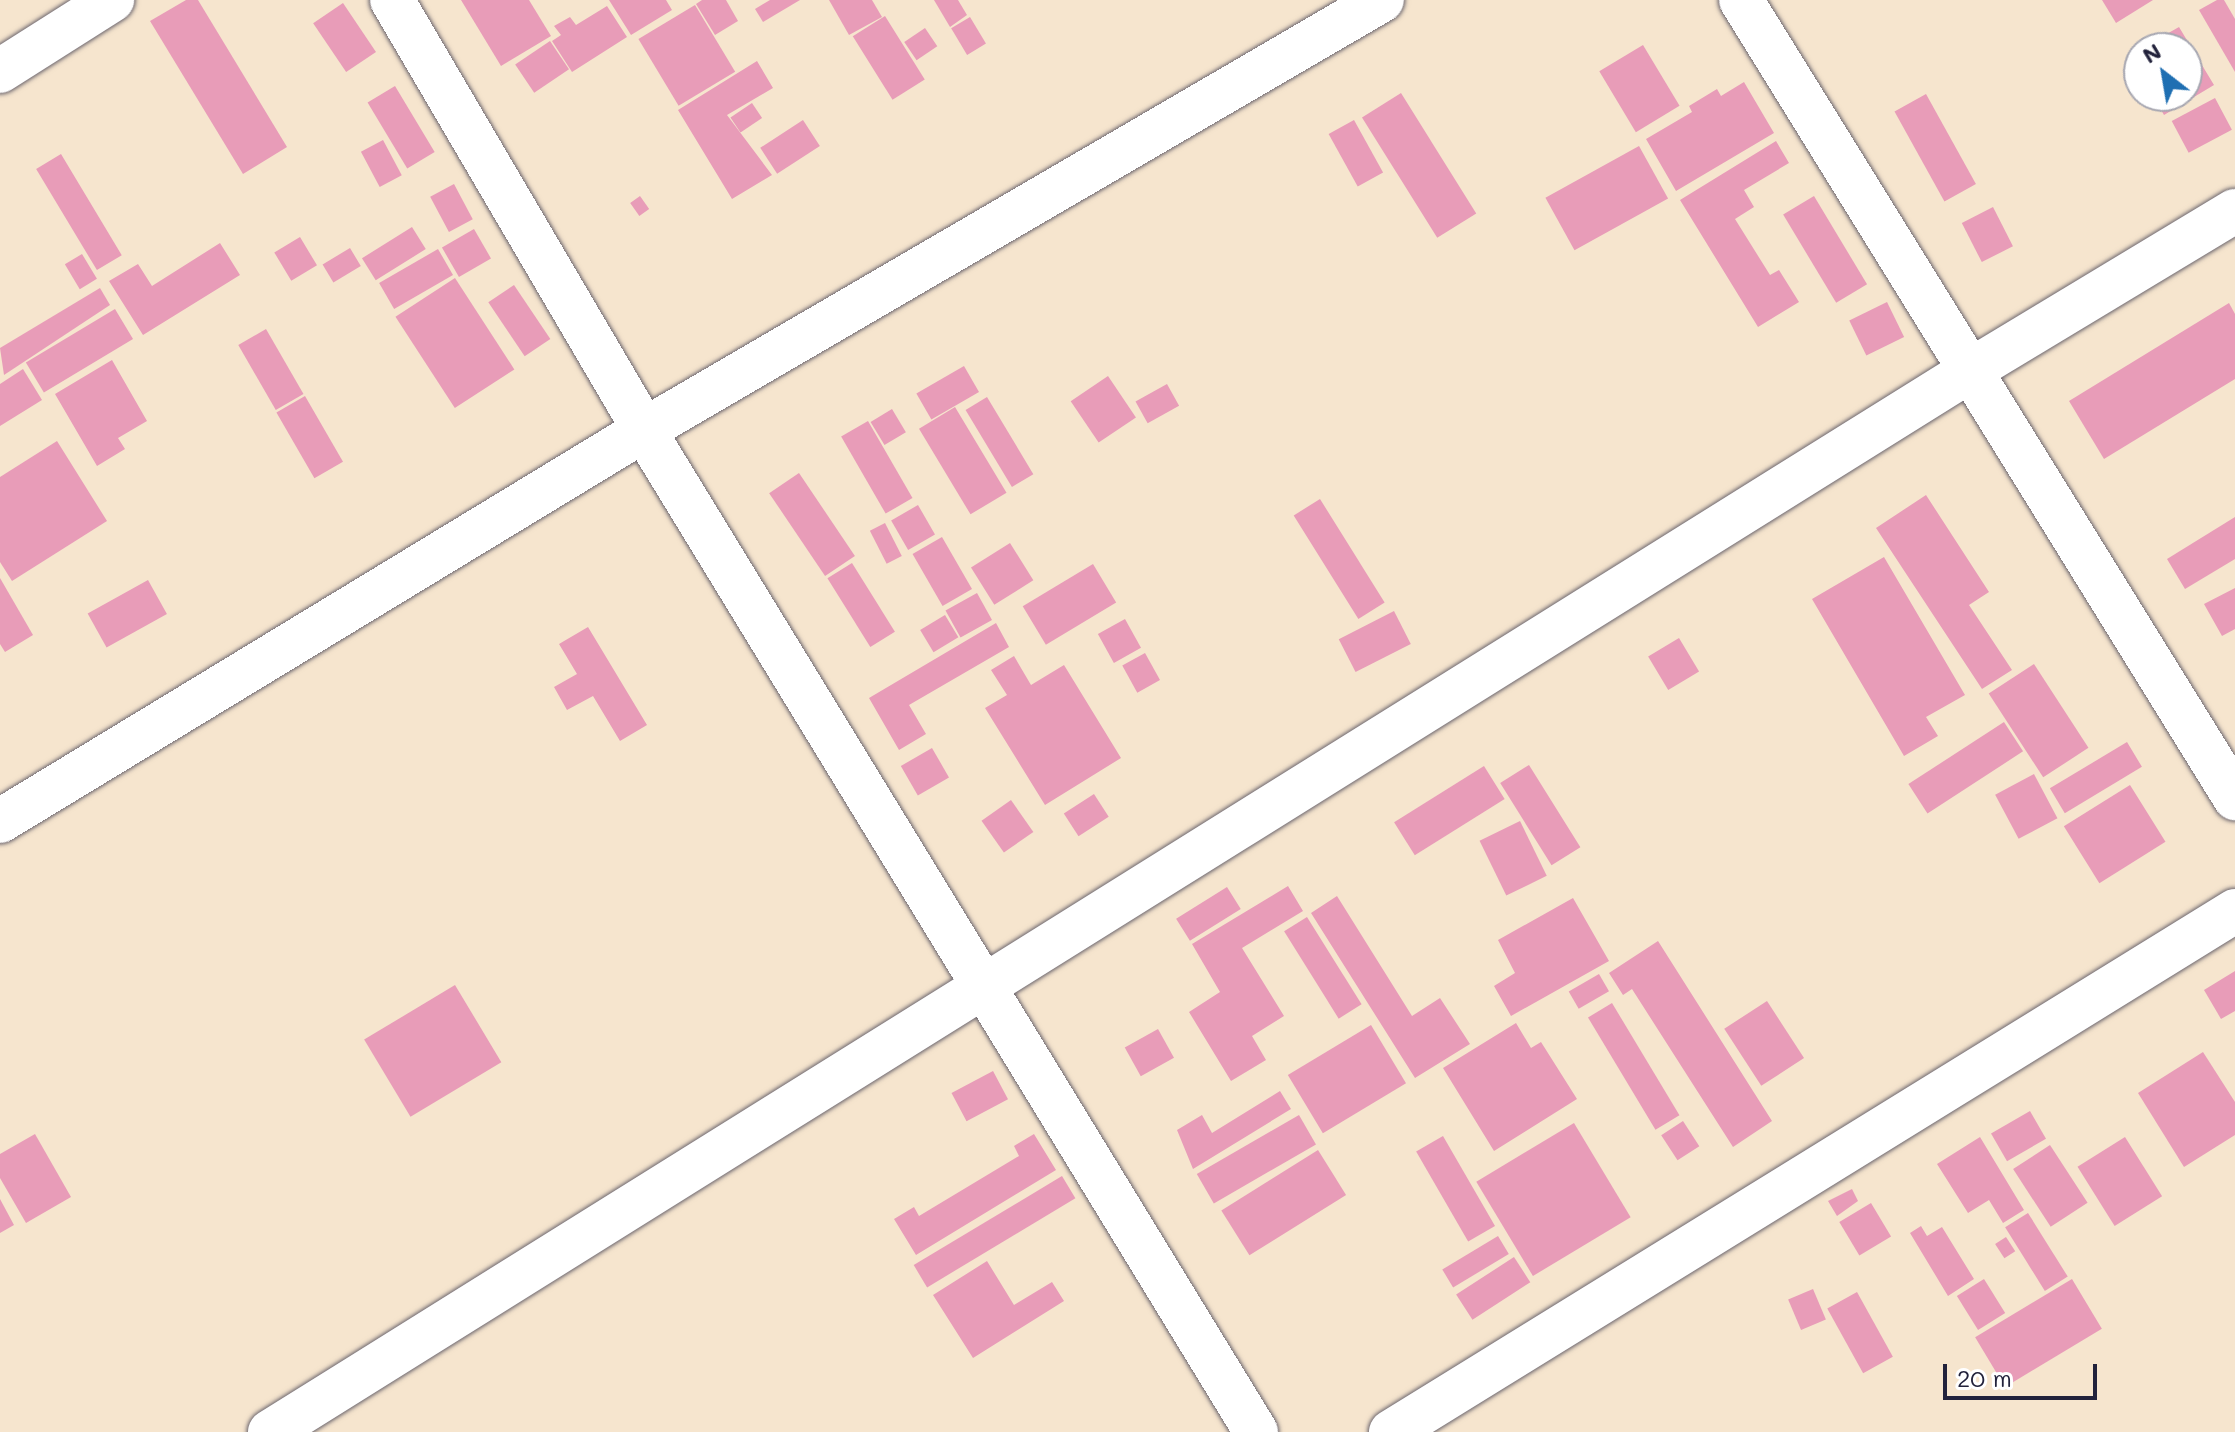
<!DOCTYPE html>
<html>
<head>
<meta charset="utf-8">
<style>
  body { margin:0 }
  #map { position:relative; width:2235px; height:1432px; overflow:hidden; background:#f6e5ce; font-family:Mali,sans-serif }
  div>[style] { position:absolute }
  .building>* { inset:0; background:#e89cb8; transform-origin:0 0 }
  .roads { filter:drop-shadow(0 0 2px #6c666e) drop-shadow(0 0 2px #6c666e) }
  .minor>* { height:44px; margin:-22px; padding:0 22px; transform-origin:22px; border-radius:22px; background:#fff }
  span { translate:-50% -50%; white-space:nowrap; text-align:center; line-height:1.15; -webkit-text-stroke:8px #fff; paint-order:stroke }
  .north { position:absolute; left:2123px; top:32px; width:80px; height:80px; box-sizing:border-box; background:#fff; border:2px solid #a7a7b1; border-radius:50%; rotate:329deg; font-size:22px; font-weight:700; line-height:32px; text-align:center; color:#22223b }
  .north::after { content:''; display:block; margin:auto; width:28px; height:36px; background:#1f6fb2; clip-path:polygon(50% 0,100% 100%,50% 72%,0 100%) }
  .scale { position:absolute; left:1943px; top:1364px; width:154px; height:36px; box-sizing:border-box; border:4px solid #22223b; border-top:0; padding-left:10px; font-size:24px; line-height:28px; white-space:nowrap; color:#22223b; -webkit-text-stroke:6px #fff; paint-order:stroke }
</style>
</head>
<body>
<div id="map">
  <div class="building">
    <i style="clip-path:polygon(186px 0,198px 0,287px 147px,243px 174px,150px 21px)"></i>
    <i style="clip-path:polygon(461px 0,529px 0,551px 36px,501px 66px)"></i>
    <i style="clip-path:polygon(609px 0,666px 0,672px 10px,631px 35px)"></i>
    <i style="clip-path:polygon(702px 0,726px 0,738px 21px,715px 35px,696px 4px)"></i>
    <i style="clip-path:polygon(770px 0,800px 0,763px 22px,755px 9px)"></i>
    <i style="clip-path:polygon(829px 0,872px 0,882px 17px,849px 35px)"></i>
    <i style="clip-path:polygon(934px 0,958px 0,967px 15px,950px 27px)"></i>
    <i style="clip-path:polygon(2102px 0,2153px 0,2116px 23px)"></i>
    <i style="clip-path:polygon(2217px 0,2224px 0,2235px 19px,2235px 72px,2199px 10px)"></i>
    <i style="left:343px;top:3px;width:59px;height:36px;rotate:56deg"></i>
    <i style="left:695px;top:5px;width:78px;height:66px;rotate:59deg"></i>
    <i style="clip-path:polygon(607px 6px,627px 37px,572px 72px,552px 41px,561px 35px,554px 26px,570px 17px,576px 25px)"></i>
    <i style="left:885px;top:16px;width:75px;height:38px;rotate:58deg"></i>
    <i style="left:970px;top:17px;width:31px;height:22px;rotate:59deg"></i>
    <i style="clip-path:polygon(2179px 27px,2214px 85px,2164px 115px,2153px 96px,2187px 96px,2187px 48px,2142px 48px)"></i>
    <i style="left:925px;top:28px;width:22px;height:25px;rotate:56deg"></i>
    <i style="left:550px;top:41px;width:34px;height:42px;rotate:56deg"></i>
    <i style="left:1643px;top:45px;width:71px;height:51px;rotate:59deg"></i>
    <i style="clip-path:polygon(2139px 50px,2139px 72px,2129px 55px)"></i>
    <i style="clip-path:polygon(757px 61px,773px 88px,727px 115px,772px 175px,732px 199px,678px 110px)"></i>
    <i style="clip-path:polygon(1744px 82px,1774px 133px,1676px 191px,1646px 139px,1692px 112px,1689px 106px,1717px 89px,1721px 96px)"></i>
    <i style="left:395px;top:86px;width:77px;height:32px;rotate:59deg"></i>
    <i style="left:1401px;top:93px;width:142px;height:46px;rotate:58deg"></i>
    <i style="left:1926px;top:94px;width:103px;height:36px;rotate:61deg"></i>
    <i style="left:2215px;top:98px;width:36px;height:49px;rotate:62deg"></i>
    <i style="left:752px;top:103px;width:18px;height:26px;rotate:56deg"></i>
    <i style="left:803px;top:120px;width:31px;height:51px;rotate:57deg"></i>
    <i style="left:1354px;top:120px;width:60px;height:29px;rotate:61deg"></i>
    <i style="left:383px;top:140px;width:40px;height:25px;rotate:62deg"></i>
    <i style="clip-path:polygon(1776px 141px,1789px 163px,1744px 190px,1754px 207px,1735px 219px,1770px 275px,1779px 270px,1799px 302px,1758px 327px,1680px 200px)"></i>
    <i style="left:1639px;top:146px;width:60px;height:107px;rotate:61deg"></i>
    <i style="left:61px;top:154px;width:118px;height:29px;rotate:59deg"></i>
    <i style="left:454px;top:184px;width:40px;height:27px;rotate:62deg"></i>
    <i style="left:640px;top:196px;width:16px;height:12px;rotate:55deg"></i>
    <i style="left:1814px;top:196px;width:103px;height:36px;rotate:59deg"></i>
    <i style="left:1993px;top:207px;width:44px;height:35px;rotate:63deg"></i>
    <i style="left:412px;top:227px;width:26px;height:59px;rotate:58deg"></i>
    <i style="left:474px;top:229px;width:34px;height:37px;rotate:60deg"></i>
    <i style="left:300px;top:237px;width:33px;height:30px;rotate:59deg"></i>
    <i style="clip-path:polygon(220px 243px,240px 275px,143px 335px,109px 281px,138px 264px,152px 286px)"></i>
    <i style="left:350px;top:248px;width:21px;height:32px;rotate:59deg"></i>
    <i style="left:438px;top:249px;width:30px;height:68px;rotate:60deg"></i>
    <i style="left:82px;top:254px;width:29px;height:20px;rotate:59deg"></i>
    <i style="left:455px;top:278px;width:109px;height:71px;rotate:57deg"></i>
    <i style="left:514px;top:285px;width:65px;height:31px;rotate:56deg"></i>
    <i style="clip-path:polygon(100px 288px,110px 305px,4px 375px,0 348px)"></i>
    <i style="left:1887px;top:302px;width:39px;height:42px;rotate:64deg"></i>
    <i style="clip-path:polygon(2229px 303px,2235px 314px,2235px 379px,2104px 459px,2069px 401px)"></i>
    <i style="left:115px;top:309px;width:35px;height:104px;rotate:59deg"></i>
    <i style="left:266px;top:329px;width:75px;height:32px;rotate:60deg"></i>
    <i style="clip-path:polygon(112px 360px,147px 421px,118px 438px,125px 449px,97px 466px,55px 394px)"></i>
    <i style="left:964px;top:366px;width:30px;height:55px;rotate:60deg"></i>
    <i style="clip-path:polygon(23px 369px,42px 400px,0 426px,0 384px)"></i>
    <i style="left:1108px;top:376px;width:50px;height:45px;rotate:56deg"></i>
    <i style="left:1167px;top:384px;width:25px;height:36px;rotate:61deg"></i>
    <i style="left:305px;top:396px;width:76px;height:33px;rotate:60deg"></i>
    <i style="left:987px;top:397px;width:90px;height:25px;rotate:59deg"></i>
    <i style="left:955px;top:407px;width:100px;height:42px;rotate:59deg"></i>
    <i style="left:892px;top:409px;width:27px;height:25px;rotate:59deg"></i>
    <i style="left:868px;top:421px;width:89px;height:31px;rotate:60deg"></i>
    <i style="clip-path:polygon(57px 441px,107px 521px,12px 581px,0 562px,0 477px)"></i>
    <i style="left:799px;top:473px;width:100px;height:36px;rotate:56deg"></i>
    <i style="clip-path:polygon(1926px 495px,1989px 592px,1969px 605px,2012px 670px,1982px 689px,1876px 528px)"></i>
    <i style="left:1320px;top:499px;width:122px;height:31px;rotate:58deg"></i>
    <i style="left:918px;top:505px;width:34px;height:31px;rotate:60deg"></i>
    <i style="clip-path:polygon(2235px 517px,2235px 559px,2185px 589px,2167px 559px)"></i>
    <i style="left:885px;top:523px;width:37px;height:17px;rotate:63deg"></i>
    <i style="left:942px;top:537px;width:60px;height:34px;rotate:60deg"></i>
    <i style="left:1010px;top:543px;width:44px;height:46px;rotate:58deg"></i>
    <i style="clip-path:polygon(1884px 557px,1965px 695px,1926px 717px,1938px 736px,1904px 756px,1812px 599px)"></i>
    <i style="left:852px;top:563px;width:81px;height:29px;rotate:58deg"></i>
    <i style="left:1093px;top:564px;width:45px;height:82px;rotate:59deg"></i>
    <i style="clip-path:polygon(0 578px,33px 635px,5px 652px,0 644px)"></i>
    <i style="left:148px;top:580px;width:39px;height:69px;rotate:61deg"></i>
    <i style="clip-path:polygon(2235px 588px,2235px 629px,2222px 636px,2204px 604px)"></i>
    <i style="left:977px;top:593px;width:31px;height:36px;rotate:61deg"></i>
    <i style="left:1394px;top:611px;width:37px;height:62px;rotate:63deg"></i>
    <i style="left:945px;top:615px;width:26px;height:29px;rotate:59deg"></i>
    <i style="left:1125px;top:619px;width:33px;height:31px;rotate:61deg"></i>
    <i style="clip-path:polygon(996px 623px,1009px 647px,909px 705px,926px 734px,899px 750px,869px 698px)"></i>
    <i style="clip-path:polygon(588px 627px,647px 725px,620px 741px,593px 696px,567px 710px,554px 687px,577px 674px,559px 644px)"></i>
    <i style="left:1679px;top:638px;width:39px;height:36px;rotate:59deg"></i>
    <i style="left:1145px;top:653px;width:31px;height:26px;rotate:61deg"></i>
    <i style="clip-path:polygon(1014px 656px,1031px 685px,1064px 665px,1121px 758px,1045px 805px,985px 708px,1007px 695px,991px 670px)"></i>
    <i style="left:2034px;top:664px;width:100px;height:54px;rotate:57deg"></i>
    <i style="left:2004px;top:722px;width:35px;height:114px;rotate:57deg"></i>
    <i style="left:2127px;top:742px;width:29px;height:90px;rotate:59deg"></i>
    <i style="left:932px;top:748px;width:34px;height:36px;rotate:60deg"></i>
    <i style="left:1529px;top:765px;width:97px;height:34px;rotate:58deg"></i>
    <i style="left:1484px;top:766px;width:39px;height:106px;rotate:58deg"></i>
    <i style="left:2034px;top:774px;width:50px;height:44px;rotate:62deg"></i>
    <i style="left:2130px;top:785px;width:67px;height:78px;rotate:58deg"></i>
    <i style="left:1094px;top:794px;width:27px;height:36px;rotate:57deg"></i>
    <i style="left:1011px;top:800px;width:39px;height:36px;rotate:55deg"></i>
    <i style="left:1520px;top:821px;width:61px;height:45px;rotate:64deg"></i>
    <i style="clip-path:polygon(1288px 886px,1303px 911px,1242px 948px,1284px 1016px,1252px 1036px,1266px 1060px,1231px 1081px,1189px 1012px,1220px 992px,1192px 944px)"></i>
    <i style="left:1227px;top:887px;width:26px;height:60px;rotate:58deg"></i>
    <i style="clip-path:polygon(1337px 896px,1412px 1016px,1440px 998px,1470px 1044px,1415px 1078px,1311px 913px)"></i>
    <i style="clip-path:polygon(1573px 898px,1609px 961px,1511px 1016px,1494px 986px,1515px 973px,1498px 940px)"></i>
    <i style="left:1307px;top:917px;width:103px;height:27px;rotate:58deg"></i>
    <i style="clip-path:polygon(1658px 941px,1772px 1121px,1733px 1147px,1632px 989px,1623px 995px,1609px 973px)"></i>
    <i style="clip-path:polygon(2235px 971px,2235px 1011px,2221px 1019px,2204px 990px)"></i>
    <i style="left:1599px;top:974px;width:20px;height:35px;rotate:60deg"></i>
    <i style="left:455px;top:985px;width:90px;height:106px;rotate:59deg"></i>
    <i style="left:1767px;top:1001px;width:68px;height:51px;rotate:57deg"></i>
    <i style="left:1612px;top:1003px;width:131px;height:28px;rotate:59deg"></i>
    <i style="clip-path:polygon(1516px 1023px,1531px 1048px,1541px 1042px,1577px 1099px,1494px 1151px,1443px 1068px)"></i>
    <i style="left:1371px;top:1025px;width:68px;height:97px;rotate:59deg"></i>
    <i style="left:1158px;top:1029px;width:33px;height:38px;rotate:61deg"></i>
    <i style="clip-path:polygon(2203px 1052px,2235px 1102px,2235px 1135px,2184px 1167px,2138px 1093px)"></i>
    <i style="left:993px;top:1071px;width:32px;height:47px;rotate:62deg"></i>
    <i style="clip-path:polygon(1280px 1091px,1291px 1109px,1193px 1169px,1177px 1130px,1202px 1115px,1212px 1133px)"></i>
    <i style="left:2030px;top:1111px;width:32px;height:45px;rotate:60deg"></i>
    <i style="left:1299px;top:1115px;width:34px;height:118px;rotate:60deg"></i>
    <i style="left:1683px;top:1121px;width:30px;height:26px;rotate:57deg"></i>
    <i style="left:1574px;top:1123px;width:110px;height:114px;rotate:59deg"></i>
    <i style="clip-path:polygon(35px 1134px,71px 1197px,26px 1223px,0 1178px,0 1154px)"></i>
    <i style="clip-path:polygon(1034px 1134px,1056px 1170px,916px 1255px,894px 1219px,914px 1207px,919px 1216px,1019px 1156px,1014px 1146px)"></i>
    <i style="left:1443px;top:1136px;width:104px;height:31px;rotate:60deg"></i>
    <i style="clip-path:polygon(1980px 1137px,2024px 1210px,2003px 1223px,1989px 1200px,1968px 1213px,1937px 1164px)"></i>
    <i style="left:2125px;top:1137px;width:70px;height:56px;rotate:58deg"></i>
    <i style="left:2050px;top:1145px;width:69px;height:44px;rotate:57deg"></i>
    <i style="left:1318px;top:1150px;width:53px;height:114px;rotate:58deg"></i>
    <i style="left:1062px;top:1176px;width:26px;height:173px;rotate:59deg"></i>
    <i style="clip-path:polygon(1852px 1189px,1858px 1201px,1837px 1216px,1828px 1201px)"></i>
    <i style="clip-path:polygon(0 1199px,14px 1225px,0 1233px)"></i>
    <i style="left:1871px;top:1203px;width:39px;height:37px;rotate:59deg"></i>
    <i style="left:2028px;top:1213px;width:75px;height:27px;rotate:58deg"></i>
    <i style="clip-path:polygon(1921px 1226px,1927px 1236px,1942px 1227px,1974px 1279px,1948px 1296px,1910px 1233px)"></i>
    <i style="left:1498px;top:1236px;width:21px;height:65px;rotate:59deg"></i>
    <i style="left:2006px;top:1237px;width:17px;height:13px;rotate:57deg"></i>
    <i style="left:1514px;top:1257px;width:30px;height:69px;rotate:57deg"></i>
    <i style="clip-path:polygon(987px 1261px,1014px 1305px,1052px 1282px,1064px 1301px,973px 1358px,933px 1295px)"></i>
    <i style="left:1984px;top:1279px;width:40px;height:32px;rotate:58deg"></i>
    <i style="left:2072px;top:1279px;width:58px;height:113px;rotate:59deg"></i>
    <i style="left:1813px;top:1289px;width:33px;height:27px;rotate:67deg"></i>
    <i style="left:1857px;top:1292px;width:74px;height:34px;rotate:61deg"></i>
  </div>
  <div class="roads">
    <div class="minor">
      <i style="left:392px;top:0;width:528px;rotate:59.6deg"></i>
      <i style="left:659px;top:455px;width:1145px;rotate:58.57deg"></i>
      <i style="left:1741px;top:0;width:939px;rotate:58.24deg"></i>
      <i style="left:0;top:71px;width:133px;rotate:-32.4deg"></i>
      <i style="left:0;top:821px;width:753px;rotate:-31.26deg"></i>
      <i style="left:644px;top:430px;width:854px;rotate:-30.23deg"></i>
      <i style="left:270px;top:1432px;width:2005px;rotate:-31.98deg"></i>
      <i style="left:1971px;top:370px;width:308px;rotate:-31.1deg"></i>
      <i style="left:1391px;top:1432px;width:992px;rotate:-31.69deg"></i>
    </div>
  </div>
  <div class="north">N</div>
  <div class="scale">20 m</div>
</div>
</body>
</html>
